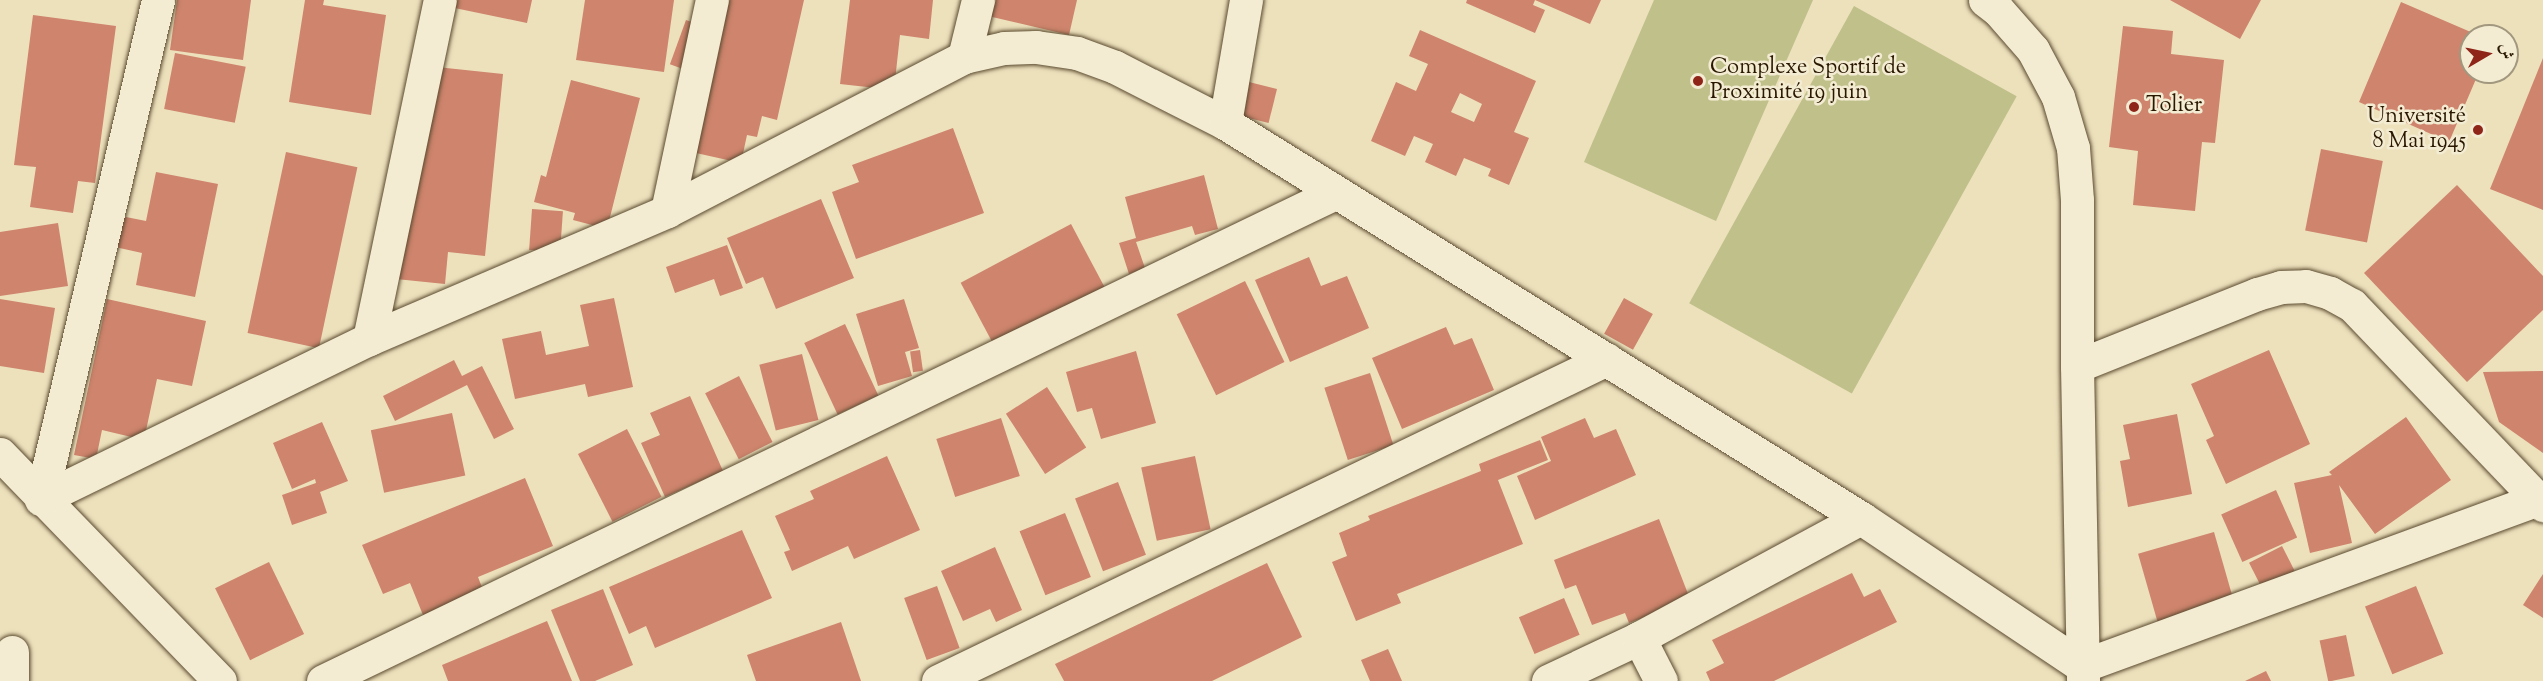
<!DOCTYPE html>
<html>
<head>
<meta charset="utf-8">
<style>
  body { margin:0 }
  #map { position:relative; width:2543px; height:681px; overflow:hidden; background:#ede1bc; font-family:"Sorts Mill Goudy",Amiri,serif }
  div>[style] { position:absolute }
  .green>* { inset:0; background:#c0c08b; transform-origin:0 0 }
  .building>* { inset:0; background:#ce846d; transform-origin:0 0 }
  .roads { filter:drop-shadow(0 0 2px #5a4a2f) drop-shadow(0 0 2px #5a4a2f) }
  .minor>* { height:33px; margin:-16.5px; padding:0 16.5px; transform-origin:16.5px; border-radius:16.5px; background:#f3ecd3 }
  .tertiary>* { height:33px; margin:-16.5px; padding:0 16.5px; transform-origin:16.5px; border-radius:16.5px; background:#f3ecd3 }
  .dots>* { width:16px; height:16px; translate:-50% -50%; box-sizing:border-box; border:3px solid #f3ecd3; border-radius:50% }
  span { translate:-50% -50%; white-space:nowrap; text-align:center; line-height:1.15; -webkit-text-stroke:5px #f3ecd3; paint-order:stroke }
  .poi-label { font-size:22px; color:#291700 }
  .left { translate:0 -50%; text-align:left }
  .right { translate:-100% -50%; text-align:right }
  .north { position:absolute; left:2459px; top:24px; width:60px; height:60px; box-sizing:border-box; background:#f3ecd3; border:2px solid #a2977f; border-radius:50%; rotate:81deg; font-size:16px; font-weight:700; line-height:24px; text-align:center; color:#291700 }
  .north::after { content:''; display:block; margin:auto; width:21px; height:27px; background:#8f2418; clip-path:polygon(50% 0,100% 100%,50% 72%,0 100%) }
</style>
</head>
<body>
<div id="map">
  <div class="green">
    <i style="clip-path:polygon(1654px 0,1813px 0,1716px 221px,1584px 162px)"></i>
    <i style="left:1854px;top:6px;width:186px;height:340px;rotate:29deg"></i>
  </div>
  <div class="building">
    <i style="clip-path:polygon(177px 0,251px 0,243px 60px,170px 50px)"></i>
    <i style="clip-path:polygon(305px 0,324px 0,323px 5px,386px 15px,371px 115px,289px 102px)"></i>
    <i style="clip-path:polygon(446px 0,532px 0,527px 23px,445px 6px)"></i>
    <i style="clip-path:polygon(585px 0,674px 0,664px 72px,576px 60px)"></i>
    <i style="clip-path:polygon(720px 0,804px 0,777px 120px,762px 116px,757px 137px,747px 135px,741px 163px,687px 151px)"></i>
    <i style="clip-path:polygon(850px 0,933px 0,929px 39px,900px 35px,894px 90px,840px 84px)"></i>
    <i style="clip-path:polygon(991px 0,1077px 0,1069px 35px,988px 16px)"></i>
    <i style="clip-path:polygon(1467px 0,1535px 0,1533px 5px,1545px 10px,1535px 33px,1466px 3px)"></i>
    <i style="clip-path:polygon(1535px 0,1601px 0,1590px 24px)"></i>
    <i style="clip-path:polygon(2170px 0,2261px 0,2240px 39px)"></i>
    <i style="clip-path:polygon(2401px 2px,2480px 36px,2471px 36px,2471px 72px,2479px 72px,2449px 142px,2359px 102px)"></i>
    <i style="clip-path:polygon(33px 15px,116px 26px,95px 183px,78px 181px,73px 213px,30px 207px,36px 167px,14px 165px)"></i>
    <i style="left:686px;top:20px;width:27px;height:47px;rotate:20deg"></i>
    <i style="clip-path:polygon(2123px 26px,2173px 31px,2171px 54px,2224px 60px,2215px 143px,2202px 142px,2195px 211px,2133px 205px,2138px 151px,2109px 147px)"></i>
    <i style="clip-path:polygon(evenodd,1420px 30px,1536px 81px,1514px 132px,1529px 138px,1509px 185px,1488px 176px,1491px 169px,1464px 158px,1456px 176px,1425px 162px,1433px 144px,1414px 136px,1405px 156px,1371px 141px,1396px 82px,1416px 91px,1428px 64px,1409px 56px,1420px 30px,1460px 93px,1482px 104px,1474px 122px,1451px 112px,1460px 93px)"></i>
    <i style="left:175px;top:53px;width:72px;height:57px;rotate:11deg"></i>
    <i style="clip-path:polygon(2543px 58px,2543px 210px,2490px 189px)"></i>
    <i style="clip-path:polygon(418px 65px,503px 74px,485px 256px,448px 252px,445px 284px,396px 279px)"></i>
    <i style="clip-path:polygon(571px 80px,640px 98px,607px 229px,573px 220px,575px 213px,534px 202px,541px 175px,546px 177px)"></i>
    <i style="left:1245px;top:81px;width:33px;height:35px;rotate:14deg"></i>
    <i style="clip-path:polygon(953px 128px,984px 213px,856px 259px,832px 192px,859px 182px,852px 165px)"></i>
    <i style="left:2321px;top:149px;width:63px;height:83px;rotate:11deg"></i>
    <i style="left:286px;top:152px;width:73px;height:185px;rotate:12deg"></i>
    <i style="clip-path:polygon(156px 172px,218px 184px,195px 297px,136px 285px,142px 253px,115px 247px,121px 216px,146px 221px)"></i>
    <i style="clip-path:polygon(1204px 175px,1218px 229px,1195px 235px,1192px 226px,1136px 242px,1145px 268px,1129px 274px,1119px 243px,1136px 238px,1125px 197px)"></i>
    <i style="clip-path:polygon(2457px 185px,2543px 276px,2543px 310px,2467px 382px,2364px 273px)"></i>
    <i style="clip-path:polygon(821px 199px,854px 278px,776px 309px,763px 277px,746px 284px,727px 238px)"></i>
    <i style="left:532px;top:209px;width:31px;height:41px;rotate:4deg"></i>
    <i style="clip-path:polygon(58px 223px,68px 286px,0 296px,0 232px)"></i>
    <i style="left:1071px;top:224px;width:76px;height:125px;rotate:62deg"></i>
    <i style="clip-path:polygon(727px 245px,743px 288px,720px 296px,714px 279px,675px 293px,666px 267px)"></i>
    <i style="clip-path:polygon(1309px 257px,1321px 286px,1347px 276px,1369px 328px,1290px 362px,1255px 280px)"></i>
    <i style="left:1245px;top:281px;width:90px;height:76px;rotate:64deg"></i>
    <i style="clip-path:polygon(614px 298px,633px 387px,588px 397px,585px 384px,515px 399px,502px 339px,541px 331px,546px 355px,589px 346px,580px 305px)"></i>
    <i style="left:1624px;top:298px;width:33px;height:41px;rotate:29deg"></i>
    <i style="clip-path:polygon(0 299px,55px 308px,44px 373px,0 366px)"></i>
    <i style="clip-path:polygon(107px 299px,206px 321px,192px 386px,157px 379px,144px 440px,102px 430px,96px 459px,74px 455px)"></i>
    <i style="clip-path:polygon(904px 299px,919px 348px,905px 352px,912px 376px,878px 386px,856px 314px)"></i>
    <i style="left:845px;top:324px;width:79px;height:45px;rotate:65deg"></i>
    <i style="clip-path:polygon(1446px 327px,1454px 345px,1472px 338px,1494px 390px,1402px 429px,1372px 358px)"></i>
    <i style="left:920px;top:350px;width:21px;height:10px;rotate:82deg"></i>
    <i style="clip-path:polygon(2269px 350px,2310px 444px,2226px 484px,2206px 440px,2214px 436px,2191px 384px)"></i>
    <i style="clip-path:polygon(1136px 351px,1156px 423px,1101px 439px,1092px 408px,1077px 412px,1066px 372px)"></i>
    <i style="left:802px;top:354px;width:68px;height:44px;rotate:76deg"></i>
    <i style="clip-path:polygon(454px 360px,462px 376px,482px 366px,514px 429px,494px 439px,467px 385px,395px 421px,383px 396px)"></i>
    <i style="clip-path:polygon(2543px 371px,2543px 453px,2499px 422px,2483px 372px)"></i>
    <i style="left:1370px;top:373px;width:76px;height:48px;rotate:72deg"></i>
    <i style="left:739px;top:376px;width:74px;height:38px;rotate:63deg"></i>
    <i style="left:1047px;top:387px;width:72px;height:49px;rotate:57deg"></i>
    <i style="clip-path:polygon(690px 396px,723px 471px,665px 497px,641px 443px,660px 435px,650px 413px)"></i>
    <i style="left:452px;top:413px;width:64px;height:83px;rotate:78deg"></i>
    <i style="clip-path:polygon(2177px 414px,2192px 494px,2128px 507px,2120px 461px,2130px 459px,2123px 425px)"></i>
    <i style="clip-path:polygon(2406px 417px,2451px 480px,2375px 534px,2339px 485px,2352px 543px,2310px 553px,2294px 483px,2332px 475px,2329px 472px)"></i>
    <i style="left:1001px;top:418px;width:61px;height:68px;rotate:72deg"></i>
    <i style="clip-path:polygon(1585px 418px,1594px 438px,1616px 429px,1636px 475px,1535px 520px,1517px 476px,1551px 461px,1541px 437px)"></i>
    <i style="clip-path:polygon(322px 422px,348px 481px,320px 492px,327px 513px,292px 525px,282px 495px,316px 483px,315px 479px,292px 489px,273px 443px)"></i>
    <i style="left:627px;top:429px;width:76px;height:55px;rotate:63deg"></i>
    <i style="clip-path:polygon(1540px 440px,1548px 460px,1498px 480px,1523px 544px,1397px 594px,1401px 603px,1356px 621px,1332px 562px,1347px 556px,1339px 533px,1370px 520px,1368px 516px,1481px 471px,1479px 464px)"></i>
    <i style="clip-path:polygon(887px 456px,920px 530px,854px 559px,848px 546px,792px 571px,784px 552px,790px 550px,775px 516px,814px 499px,810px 491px)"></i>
    <i style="left:1195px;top:456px;width:75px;height:55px;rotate:78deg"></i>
    <i style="clip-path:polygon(525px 478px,553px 546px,478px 577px,483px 590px,423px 615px,410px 583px,383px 594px,362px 545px)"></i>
    <i style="left:1118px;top:482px;width:78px;height:46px;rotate:69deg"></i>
    <i style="left:2276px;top:490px;width:52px;height:60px;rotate:66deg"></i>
    <i style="left:1065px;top:513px;width:69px;height:49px;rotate:68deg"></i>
    <i style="clip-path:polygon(1659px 519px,1690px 599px,1629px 623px,1625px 613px,1592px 625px,1576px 585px,1565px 589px,1554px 560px)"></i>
    <i style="clip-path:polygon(742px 530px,772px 598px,655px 648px,646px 626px,629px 634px,609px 587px)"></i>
    <i style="left:2214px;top:532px;width:74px;height:79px;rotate:74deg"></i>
    <i style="left:2282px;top:546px;width:28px;height:37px;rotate:63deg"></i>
    <i style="clip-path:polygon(995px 547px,1022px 610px,996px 622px,990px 609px,963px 621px,941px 571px)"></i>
    <i style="left:269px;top:562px;width:80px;height:60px;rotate:64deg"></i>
    <i style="clip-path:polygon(1267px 563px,1302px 637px,1212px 681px,1064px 681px,1055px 664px)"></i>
    <i style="clip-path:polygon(1852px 573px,1864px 597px,1880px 589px,1897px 622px,1774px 681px,1710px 681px,1706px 672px,1724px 663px,1712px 640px)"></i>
    <i style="clip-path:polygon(2543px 574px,2543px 618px,2523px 605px)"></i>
    <i style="left:937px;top:586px;width:66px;height:35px;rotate:70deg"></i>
    <i style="left:2416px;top:586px;width:73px;height:55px;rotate:68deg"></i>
    <i style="clip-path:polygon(603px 589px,633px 665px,595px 681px,580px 681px,551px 610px)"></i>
    <i style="left:1564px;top:598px;width:40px;height:49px;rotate:67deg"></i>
    <i style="clip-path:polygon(547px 621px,572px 681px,448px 681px,442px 665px)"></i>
    <i style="clip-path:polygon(841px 622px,861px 681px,756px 681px,747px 655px)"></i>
    <i style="left:2346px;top:635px;width:42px;height:27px;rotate:78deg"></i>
    <i style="clip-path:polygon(1388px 649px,1402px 681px,1370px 681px,1361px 660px)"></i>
    <i style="clip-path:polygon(2266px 671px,2271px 681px,2245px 681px)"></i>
  </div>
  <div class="roads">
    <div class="minor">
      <i style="left:964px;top:57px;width:59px;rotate:-76.2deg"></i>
      <i style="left:1225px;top:123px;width:125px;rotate:-80.3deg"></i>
      <i style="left:667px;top:211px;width:216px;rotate:-78deg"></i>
      <i style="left:369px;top:339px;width:346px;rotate:-78.2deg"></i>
      <i style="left:2077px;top:366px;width:194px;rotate:-21.8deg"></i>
      <i style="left:2257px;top:294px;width:25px;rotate:-16deg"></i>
      <i style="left:2281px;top:287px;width:25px;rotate:-2deg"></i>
      <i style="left:2306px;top:286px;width:25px;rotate:16deg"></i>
      <i style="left:2330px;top:293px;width:25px;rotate:29deg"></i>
      <i style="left:2352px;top:305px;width:277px;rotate:46.3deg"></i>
      <i style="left:0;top:454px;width:316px;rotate:45.9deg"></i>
      <i style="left:41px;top:499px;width:365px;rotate:-26deg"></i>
      <i style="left:369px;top:339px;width:324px;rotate:-23.2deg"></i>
      <i style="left:667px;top:211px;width:335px;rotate:-27.4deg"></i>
      <i style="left:964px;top:57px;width:41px;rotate:-12.7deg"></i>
      <i style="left:1004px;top:48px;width:32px;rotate:-2deg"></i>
      <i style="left:1036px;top:47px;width:41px;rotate:8.3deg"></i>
      <i style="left:1077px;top:53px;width:40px;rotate:20.2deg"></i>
      <i style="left:1115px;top:67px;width:123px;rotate:27deg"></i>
      <i style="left:1225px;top:123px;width:749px;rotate:31.84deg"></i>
      <i style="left:1861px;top:518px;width:266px;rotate:33.8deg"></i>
      <i style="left:2082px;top:666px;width:491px;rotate:-20.1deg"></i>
      <i style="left:41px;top:499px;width:513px;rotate:-76.8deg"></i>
      <i style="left:1639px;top:638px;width:48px;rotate:62.9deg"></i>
      <i style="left:12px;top:652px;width:29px;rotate:90deg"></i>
      <i style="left:323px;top:681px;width:1124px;rotate:-25.74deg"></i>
      <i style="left:938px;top:681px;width:742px;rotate:-25.7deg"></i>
      <i style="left:1548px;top:681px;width:101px;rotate:-25.3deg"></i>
      <i style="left:1639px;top:638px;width:252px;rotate:-28.4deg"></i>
    </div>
    <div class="tertiary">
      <i style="left:1985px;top:0;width:16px;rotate:38deg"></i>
      <i style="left:1998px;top:10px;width:53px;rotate:48.8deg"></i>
      <i style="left:2033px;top:50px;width:53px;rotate:62deg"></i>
      <i style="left:2058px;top:97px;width:53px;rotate:73.6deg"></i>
      <i style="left:2073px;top:148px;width:52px;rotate:85.6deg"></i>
      <i style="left:2077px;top:200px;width:166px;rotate:90deg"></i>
      <i style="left:2077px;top:366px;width:315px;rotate:88.9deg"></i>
    </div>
  </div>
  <div class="dots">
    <i style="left:1698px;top:81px;background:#8f2418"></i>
    <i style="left:2134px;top:107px;background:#8f2418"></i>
    <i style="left:2478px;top:130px;background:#8f2418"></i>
  </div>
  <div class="poi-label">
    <span class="left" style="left:1710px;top:81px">Complexe Sportif de<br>Proximité 19 juin</span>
    <span class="left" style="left:2146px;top:107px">Tolier</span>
    <span class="right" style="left:2466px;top:130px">Université<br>8 Mai 1945</span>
  </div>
  <div class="north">ش</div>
</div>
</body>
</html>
